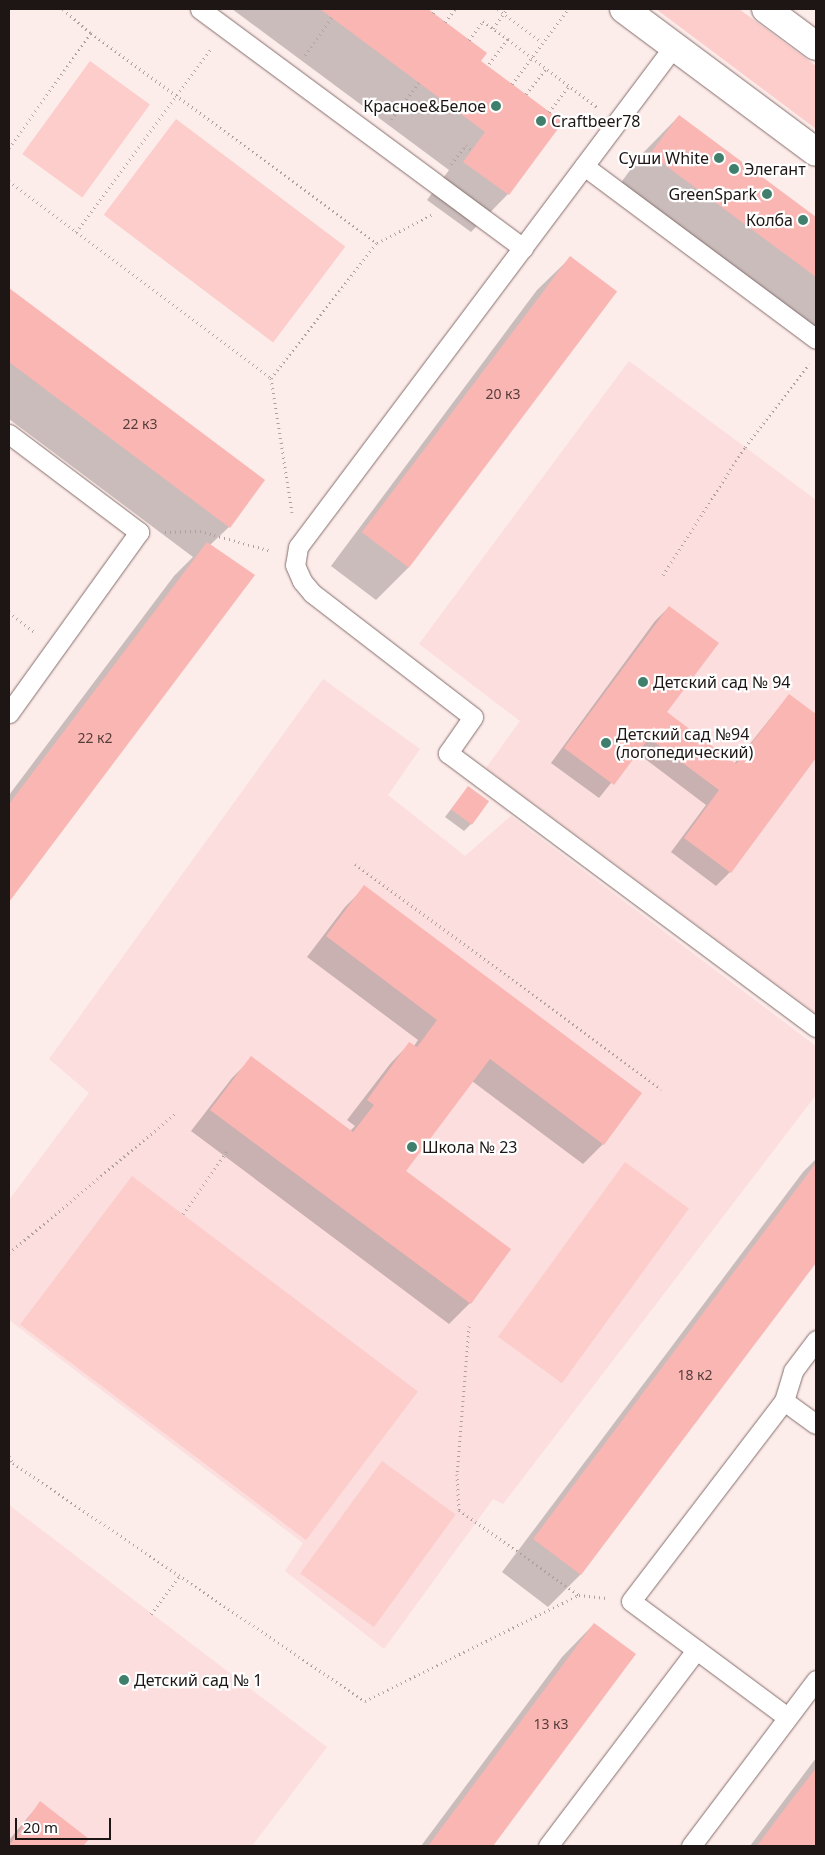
<!DOCTYPE html>
<html>
<head>
<meta charset="utf-8">
<style>
  body { margin:0 }
  #map { position:relative; width:825px; height:1855px; overflow:hidden; background:#fcecea; font-family:"Noto Sans",sans-serif }
  div>[style] { position:absolute }
  .built>* { inset:0; background:#fbdedd }
  .green>* { inset:0; background:#fdcdcb; transform-origin:0 0 }
  .shadow>* { inset:0; background:#0003 }
  .building>* { inset:0; background:#fab6b3; transform-origin:0 0 }
  .path>* { height:3px; margin-top:-1.5px; transform-origin:0; background:repeating-linear-gradient(90deg,#ada09f 0 1px,transparent 0 5px) }
  .roads { filter:drop-shadow(0 0 1px #856e6c) drop-shadow(0 0 1px #856e6c) }
  .lane>* { height:19px; margin:-9.5px; padding:0 9.5px; transform-origin:9.5px; border-radius:9.5px; background:#fff }
  .street>* { height:28px; margin:-14px; padding:0 14px; transform-origin:14px; border-radius:14px; background:#fff }
  .secondary>* { height:28px; margin:-14px; padding:0 14px; transform-origin:14px; border-radius:14px; background:#fff }
  .dots>* { width:14px; height:14px; translate:-50% -50%; box-sizing:border-box; border:2px solid #fff; border-radius:50% }
  span { translate:-50% -50%; white-space:nowrap; text-align:center; line-height:1.15; -webkit-text-stroke:4.5px #fff; paint-order:stroke }
  .number-label { font-size:14px; color:#553d3c }
  .number-label span { -webkit-text-stroke-width:0 }
  .poi-label { font-size:16px; color:#1e1515 }
  .right { translate:-100% -50%; text-align:right }
  .left { translate:0 -50%; text-align:left }
  .frame { position:absolute; inset:0; border:10px solid #1e1515; pointer-events:none }
  .scale { position:absolute; left:15px; top:1818px; width:96px; height:22px; box-sizing:border-box; border:2px solid #1e1515; border-top:0; padding-left:6px; font-size:15px; line-height:18px; white-space:nowrap; color:#1e1515; -webkit-text-stroke:4px #fff; paint-order:stroke }
</style>
</head>
<body>
<div id="map">
  <div class="built">
    <i style="clip-path:polygon(629px 361px,816px 500px,816px 1014px,486px 768px,520px 721px,419px 644px)"></i>
    <i style="clip-path:polygon(323px 679px,420px 749px,388px 795px,465px 856px,511px 816px,816px 1046px,816px 1095px,503px 1504px,493px 1499px,384px 1649px,285px 1571px,303px 1543px,9px 1320px,9px 1200px,89px 1093px,49px 1059px)"></i>
    <i style="clip-path:polygon(9px 1505px,327px 1747px,252px 1846px,9px 1846px)"></i>
  </div>
  <div class="green">
    <i style="clip-path:polygon(656px 9px,739px 9px,816px 66px,816px 129px)"></i>
    <i style="left:90px;top:61px;width:74px;height:115px;rotate:36deg"></i>
    <i style="left:176px;top:119px;width:212px;height:120px;rotate:37deg"></i>
    <i style="left:625px;top:1162px;width:79px;height:216px;rotate:36deg"></i>
    <i style="left:132px;top:1176px;width:358px;height:186px;rotate:37deg"></i>
    <i style="left:382px;top:1461px;width:91px;height:139px;rotate:36deg"></i>
  </div>
  <div class="shadow">
    <i style="clip-path:polygon(232px 9px,426px 9px,485px 53px,479px 61px,508px 194px,471px 232px,427px 200px,449px 170px)"></i>
    <i style="clip-path:polygon(679px 116px,816px 218px,816px 343px,614px 192px,642px 154px)"></i>
    <i style="clip-path:polygon(570px 258px,615px 291px,408px 568px,376px 600px,331px 566px,537px 290px)"></i>
    <i style="clip-path:polygon(9px 290px,263px 481px,229px 527px,210px 545px,253px 576px,9px 900px,9px 795px,174px 576px,193px 557px,9px 419px)"></i>
    <i style="clip-path:polygon(669px 607px,665px 713px,734px 764px,789px 695px,816px 716px,816px 756px,730px 872px,716px 886px,671px 852px,706px 805px,636px 752px,599px 798px,551px 763px,655px 621px)"></i>
    <i style="clip-path:polygon(462px 795px,471px 824px,464px 831px,445px 817px)"></i>
    <i style="clip-path:polygon(365px 887px,603px 1144px,583px 1164px,472px 1081px,405px 1171px,510px 1250px,470px 1303px,449px 1324px,191px 1131px,232px 1078px,252px 1058px,350px 1131px,355px 1126px,347px 1120px,390px 1064px,410px 1043px,414px 1046px,418px 1040px,307px 957px,345px 907px)"></i>
    <i style="clip-path:polygon(816px 1159px,816px 1261px,580px 1575px,548px 1607px,502px 1572px,803px 1172px)"></i>
    <i style="clip-path:polygon(594px 1624px,634px 1654px,491px 1846px,421px 1846px,562px 1657px)"></i>
    <i style="clip-path:polygon(816px 1758px,816px 1846px,750px 1846px)"></i>
    <i style="clip-path:polygon(40px 1803px,87px 1839px,82px 1846px,9px 1846px,9px 1840px)"></i>
  </div>
  <div class="building">
    <i style="clip-path:polygon(320px 9px,428px 9px,487px 53px,481px 61px,563px 122px,509px 195px,463px 162px,485px 132px)"></i>
    <i style="clip-path:polygon(679px 115px,816px 217px,816px 277px,650px 154px)"></i>
    <i style="left:570px;top:256px;width:59px;height:346px;rotate:37deg"></i>
    <i style="clip-path:polygon(9px 288px,265px 480px,230px 528px,9px 362px)"></i>
    <i style="clip-path:polygon(207px 542px,255px 575px,9px 902px,9px 804px)"></i>
    <i style="clip-path:polygon(669px 606px,719px 643px,667px 712px,736px 764px,789px 694px,816px 714px,816px 758px,731px 873px,684px 838px,719px 790px,649px 738px,614px 785px,564px 748px)"></i>
    <i style="left:468px;top:786px;width:26px;height:29px;rotate:36deg"></i>
    <i style="clip-path:polygon(364px 885px,642px 1093px,604px 1145px,490px 1059px,406px 1171px,511px 1249px,471px 1304px,210px 1110px,251px 1056px,353px 1132px,374px 1105px,367px 1100px,409px 1042px,417px 1047px,437px 1020px,326px 936px)"></i>
    <i style="clip-path:polygon(816px 1163px,816px 1263px,581px 1575px,533px 1539px)"></i>
    <i style="clip-path:polygon(594px 1623px,636px 1654px,560px 1756px,493px 1846px,428px 1846px)"></i>
    <i style="clip-path:polygon(816px 1768px,816px 1846px,757px 1846px,783px 1811px)"></i>
    <i style="clip-path:polygon(40px 1801px,89px 1839px,83px 1846px,9px 1846px)"></i>
  </div>
  <div class="path">
    <i style="left:63px;top:9px;width:37px;rotate:41deg"></i>
    <i style="left:91px;top:33px;width:355px;rotate:36.3deg"></i>
    <i style="left:498px;top:9px;width:55px;rotate:36.9deg"></i>
    <i style="left:433px;top:13px;width:5px;rotate:-53deg"></i>
    <i style="left:445px;top:22px;width:16px;rotate:-52deg"></i>
    <i style="left:493px;top:28px;width:24px;rotate:-54deg"></i>
    <i style="left:508px;top:39px;width:112px;rotate:37.4deg"></i>
    <i style="left:469px;top:40px;width:24px;rotate:-54deg"></i>
    <i style="left:483px;top:21px;width:31px;rotate:36deg"></i>
    <i style="left:508px;top:39px;width:34px;rotate:127deg"></i>
    <i style="left:305px;top:55px;width:47px;rotate:-54.6deg"></i>
    <i style="left:512px;top:84px;width:94px;rotate:-53.3deg"></i>
    <i style="left:526px;top:94px;width:33px;rotate:-52deg"></i>
    <i style="left:549px;top:112px;width:34px;rotate:-53deg"></i>
    <i style="left:391px;top:119px;width:46px;rotate:-52.9deg"></i>
    <i style="left:9px;top:148px;width:141px;rotate:-54.5deg"></i>
    <i style="left:451px;top:164px;width:24px;rotate:-52deg"></i>
    <i style="left:466px;top:145px;width:8px;rotate:40deg"></i>
    <i style="left:9px;top:181px;width:328px;rotate:36.9deg"></i>
    <i style="left:271px;top:378px;width:136px;rotate:81.1deg"></i>
    <i style="left:76px;top:232px;width:227px;rotate:-53.6deg"></i>
    <i style="left:271px;top:378px;width:172px;rotate:-51.9deg"></i>
    <i style="left:377px;top:243px;width:63px;rotate:-27.4deg"></i>
    <i style="left:165px;top:532px;width:35px;rotate:-2deg"></i>
    <i style="left:200px;top:531px;width:74px;rotate:15.7deg"></i>
    <i style="left:663px;top:575px;width:152px;rotate:-57.4deg"></i>
    <i style="left:745px;top:447px;width:105px;rotate:-52.4deg"></i>
    <i style="left:9px;top:612px;width:33px;rotate:38deg"></i>
    <i style="left:355px;top:864px;width:380px;rotate:36.3deg"></i>
    <i style="left:183px;top:1214px;width:78px;rotate:-54.9deg"></i>
    <i style="left:9px;top:1253px;width:219px;rotate:-40deg"></i>
    <i style="left:469px;top:1326px;width:148px;rotate:94.6deg"></i>
    <i style="left:457px;top:1474px;width:36px;rotate:87deg"></i>
    <i style="left:459px;top:1510px;width:147px;rotate:35.3deg"></i>
    <i style="left:9px;top:1456px;width:8px;rotate:60deg"></i>
    <i style="left:13px;top:1463px;width:425px;rotate:34.1deg"></i>
    <i style="left:365px;top:1701px;width:239px;rotate:-26.4deg"></i>
    <i style="left:579px;top:1595px;width:28px;rotate:6deg"></i>
    <i style="left:151px;top:1614px;width:49px;rotate:-53.4deg"></i>
  </div>
  <div class="roads">
    <div class="lane">
      <i style="left:200px;top:9px;width:402px;rotate:36.5deg"></i>
      <i style="left:674px;top:46px;width:626px;rotate:126.89deg"></i>
      <i style="left:298px;top:547px;width:18px;rotate:99deg"></i>
      <i style="left:295px;top:565px;width:17px;rotate:66deg"></i>
      <i style="left:302px;top:581px;width:16px;rotate:50deg"></i>
      <i style="left:312px;top:593px;width:203px;rotate:37.6deg"></i>
      <i style="left:473px;top:717px;width:44px;rotate:124.8deg"></i>
      <i style="left:448px;top:753px;width:459px;rotate:36.7deg"></i>
      <i style="left:584px;top:166px;width:289px;rotate:36.7deg"></i>
      <i style="left:9px;top:434px;width:163px;rotate:37deg"></i>
      <i style="left:139px;top:532px;width:223px;rotate:125.7deg"></i>
      <i style="left:784px;top:1401px;width:39px;rotate:36deg"></i>
      <i style="left:787px;top:1717px;width:194px;rotate:-143.4deg"></i>
      <i style="left:631px;top:1601px;width:252px;rotate:-52.6deg"></i>
      <i style="left:784px;top:1401px;width:31px;rotate:-73deg"></i>
      <i style="left:793px;top:1371px;width:39px;rotate:-53deg"></i>
      <i style="left:548px;top:1846px;width:246px;rotate:-52.9deg"></i>
      <i style="left:691px;top:1846px;width:208px;rotate:-53deg"></i>
    </div>
    <div class="street">
      <i style="left:624px;top:9px;width:239px;rotate:36.7deg"></i>
    </div>
    <div class="secondary">
      <i style="left:766px;top:9px;width:62px;rotate:36.5deg"></i>
    </div>
  </div>
  <div class="dots">
    <i style="left:496px;top:106px;background:#417f6d"></i>
    <i style="left:541px;top:121px;background:#417f6d"></i>
    <i style="left:719px;top:158px;background:#417f6d"></i>
    <i style="left:734px;top:169px;background:#417f6d"></i>
    <i style="left:767px;top:194px;background:#417f6d"></i>
    <i style="left:803px;top:220px;background:#417f6d"></i>
    <i style="left:643px;top:682px;background:#417f6d"></i>
    <i style="left:606px;top:743px;background:#417f6d"></i>
    <i style="left:412px;top:1147px;background:#417f6d"></i>
    <i style="left:124px;top:1680px;background:#417f6d"></i>
  </div>
  <div class="number-label">
    <span style="left:503px;top:394px">20 к3</span>
    <span style="left:140px;top:424px">22 к3</span>
    <span style="left:95px;top:738px">22 к2</span>
    <span style="left:695px;top:1375px">18 к2</span>
    <span style="left:551px;top:1724px">13 к3</span>
  </div>
  <div class="poi-label">
    <span class="right" style="left:486px;top:106px">Красное&amp;Белое</span>
    <span class="left" style="left:551px;top:121px">Craftbeer78</span>
    <span class="right" style="left:709px;top:158px">Суши White</span>
    <span class="left" style="left:744px;top:169px">Элегант</span>
    <span class="right" style="left:757px;top:194px">GreenSpark</span>
    <span class="right" style="left:793px;top:220px">Колба</span>
    <span class="left" style="left:653px;top:682px">Детский сад № 94</span>
    <span class="left" style="left:616px;top:743px">Детский сад №94<br>(логопедический)</span>
    <span class="left" style="left:422px;top:1147px">Школа № 23</span>
    <span class="left" style="left:134px;top:1680px">Детский сад № 1</span>
  </div>
  <div class="frame"></div>
  <div class="scale">20 m</div>
</div>
</body>
</html>
